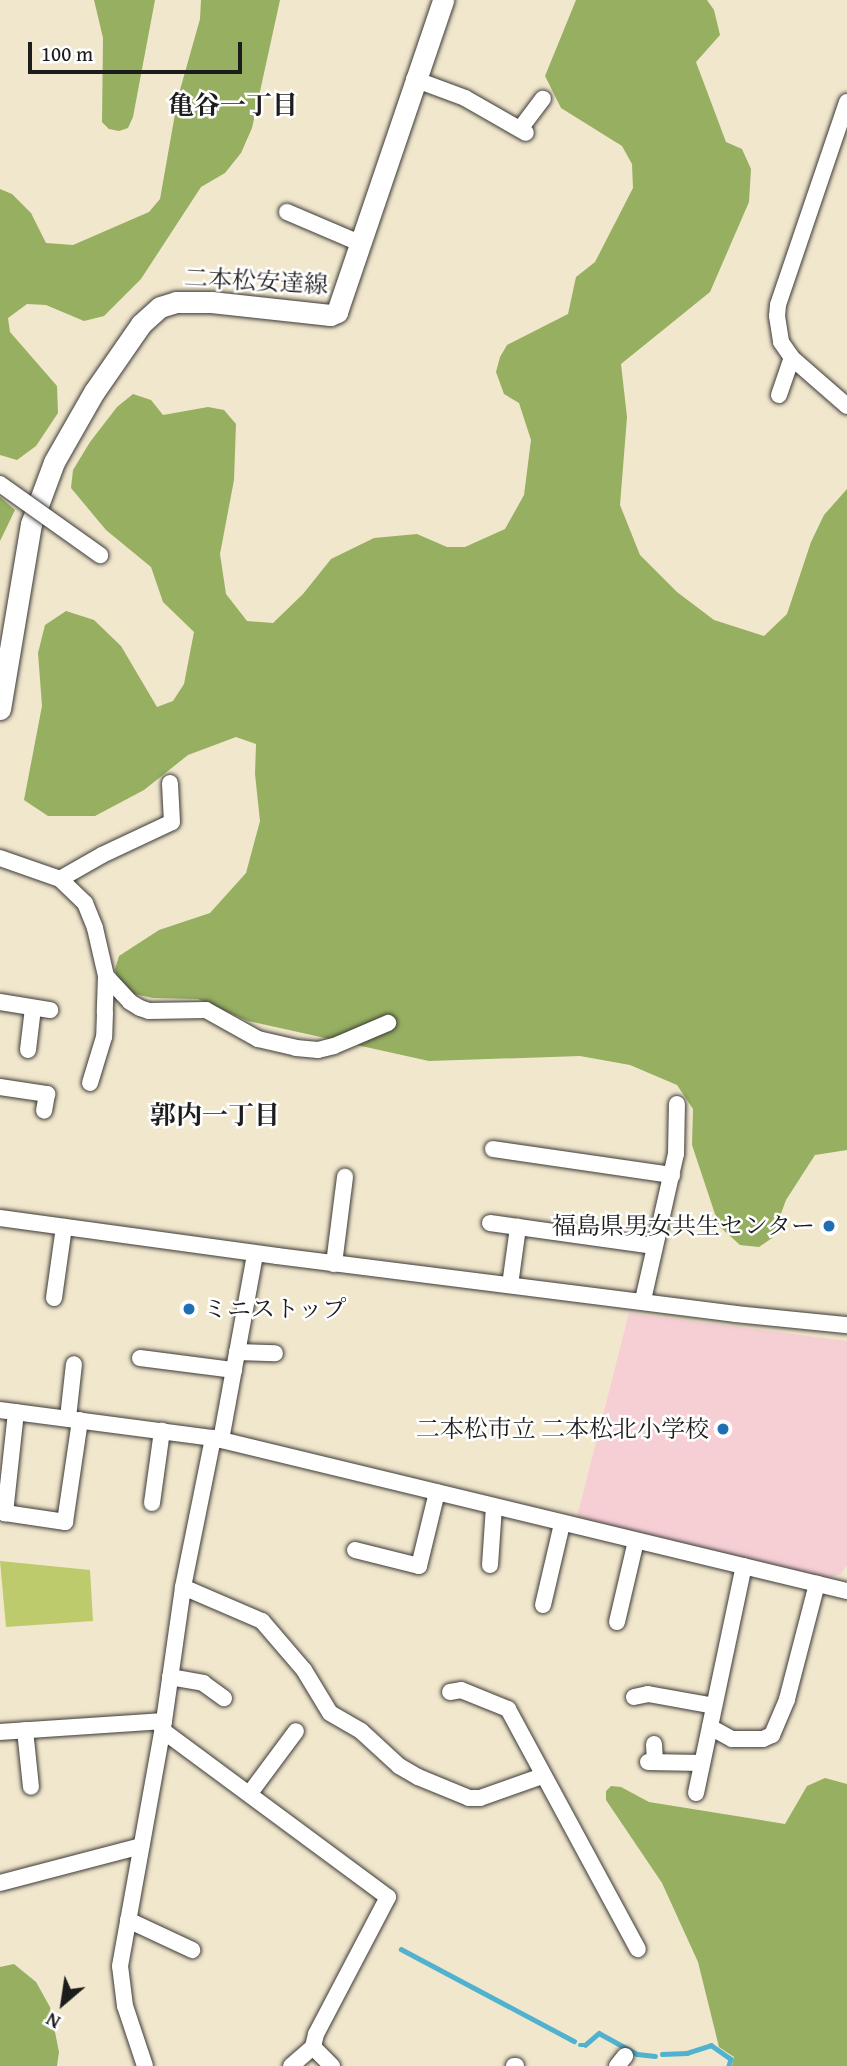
<!DOCTYPE html>
<html>
<head>
<meta charset="utf-8">
<style>
  body { margin:0 }
  #map { position:relative; width:847px; height:2066px; overflow:hidden; background:#f1e7cd; font-family:"Gentium Book Plus","Noto Serif JP",serif }
  div>[style] { position:absolute }
  .built>* { inset:0; background:#f6cfd5 }
  .green>* { inset:0; background:#becb6d }
  .forest>* { inset:0; background:#96af60 }
  .stream>* { height:4.5px; margin:-2.25px; padding:0 2.25px; transform-origin:2.25px; border-radius:2.25px; background:#50b2cf }
  .roads { filter:drop-shadow(0 0 2px #3c3a37) drop-shadow(0 0 2px #3c3a37) }
  .minor>* { height:16px; margin:-8px; padding:0 8px; transform-origin:8px; border-radius:8px; background:#fff }
  .major>* { height:21px; margin:-10.5px; padding:0 10.5px; transform-origin:10.5px; border-radius:10.5px; background:#fff }
  .bridges { filter:drop-shadow(0 0 2px #3c3a37) drop-shadow(0 0 2px #3c3a37) }
  .minor-bridge>* { height:16px; margin:-8px; padding:0 8px; transform-origin:8px; border-radius:8px; background:#fff }
  .dots>* { width:19px; height:19px; translate:-50% -50%; box-sizing:border-box; border:4px solid #fff; border-radius:50% }
  span { translate:-50% -50%; white-space:nowrap; text-align:center; line-height:1.15; -webkit-text-stroke:5px #fff; paint-order:stroke }
  .street-label { font-size:24px; color:#1c1c1c }
  .poi-label { font-size:24px; color:#1c1c1c }
  .right { translate:-100% -50%; text-align:right }
  .left { translate:0 -50%; text-align:left }
  .neighbourhood-label { font-size:26px; color:#1c1c1c; font-weight:700 }
  .north { position:absolute; left:28px; top:1968px; width:70px; height:70px; -webkit-text-stroke:5px #fff; paint-order:stroke; rotate:209deg; font-size:19px; font-weight:700; line-height:28px; text-align:center; color:#1c1c1c }
  .north::after { content:''; display:block; margin:auto; width:24px; height:32px; background:#1c1c1c; clip-path:polygon(50% 0,100% 100%,50% 72%,0 100%) }
  .scale { position:absolute; left:28px; top:42px; width:214px; height:32px; box-sizing:border-box; border:4px solid #1c1c1c; border-top:0; padding-left:9px; font-size:21px; line-height:24px; white-space:nowrap; color:#1c1c1c; -webkit-text-stroke:5px #fff; paint-order:stroke }
</style>
</head>
<body>
<div id="map">
  <div class="built">
    <i style="clip-path:polygon(629px 1313px,847px 1341px,847px 1565px,841px 1574px,825px 1579px,577px 1517px)"></i>
  </div>
  <div class="green">
    <i style="clip-path:polygon(0 1561px,90px 1570px,93px 1621px,6px 1627px)"></i>
  </div>
  <div class="forest">
    <i style="clip-path:polygon(94px 0,155px 0,133px 117px,128px 128px,119px 131px,109px 129px,102px 122px,103px 38px)"></i>
    <i style="clip-path:polygon(201px 0,280px 0,252px 128px,241px 153px,225px 173px,201px 187px,141px 279px,104px 316px,84px 321px,46px 305px,27px 304px,8px 318px,10px 332px,57px 386px,58px 413px,36px 446px,17px 460px,0 455px,0 189px,12px 194px,31px 213px,46px 243px,73px 245px,149px 212px,160px 199px,178px 97px,200px 19px)"></i>
    <i style="clip-path:polygon(576px 0,707px 0,714px 10px,720px 35px,696px 62px,726px 142px,742px 149px,751px 169px,749px 202px,710px 292px,621px 364px,627px 417px,620px 505px,640px 555px,677px 592px,714px 620px,764px 636px,787px 614px,811px 542px,824px 515px,847px 489px,847px 1150px,815px 1155px,786px 1200px,772px 1238px,759px 1247px,740px 1245px,719px 1226px,692px 1145px,693px 1109px,677px 1085px,630px 1065px,580px 1056px,429px 1061px,248px 1021px,198px 999px,153px 998px,134px 994px,118px 982px,115px 969px,119px 956px,159px 930px,210px 913px,246px 873px,260px 821px,255px 774px,256px 744px,236px 737px,188px 755px,144px 790px,95px 816px,48px 816px,24px 800px,42px 706px,38px 653px,45px 625px,66px 611px,94px 620px,121px 646px,157px 707px,173px 701px,184px 684px,194px 632px,163px 602px,151px 567px,106px 530px,71px 488px,73px 470px,90px 442px,117px 407px,133px 394px,151px 400px,163px 415px,208px 407px,224px 410px,236px 424px,234px 480px,220px 554px,226px 594px,247px 621px,273px 623px,303px 594px,331px 559px,374px 538px,417px 534px,447px 547px,465px 547px,505px 529px,524px 495px,531px 440px,519px 403px,504px 394px,496px 372px,500px 357px,507px 345px,568px 314px,576px 277px,595px 262px,633px 188px,632px 164px,622px 146px,561px 108px,545px 76px)"></i>
    <i style="clip-path:polygon(0 497px,15px 510px,0 541px)"></i>
    <i style="clip-path:polygon(825px 1778px,847px 1784px,847px 2066px,732px 2066px,734px 2057px,719px 2047px,698px 1962px,662px 1883px,606px 1800px,606px 1791px,611px 1786px,621px 1787px,649px 1802px,785px 1824px,807px 1786px)"></i>
    <i style="clip-path:polygon(14px 1964px,36px 1982px,50px 2007px,59px 2052px,57px 2066px,0 2066px,0 1967px)"></i>
  </div>
  <div class="stream">
    <i style="left:401px;top:1949px;width:196px;rotate:28deg"></i>
    <i style="left:580px;top:2045px;width:5px"></i>
    <i style="left:585px;top:2045px;width:18px;rotate:-41deg"></i>
    <i style="left:599px;top:2033px;width:43px;rotate:28.9deg"></i>
    <i style="left:637px;top:2054px;width:18px;rotate:6deg"></i>
    <i style="left:662px;top:2054px;width:25px;rotate:-2deg"></i>
    <i style="left:687px;top:2053px;width:25px;rotate:-18deg"></i>
    <i style="left:711px;top:2045px;width:24px;rotate:35deg"></i>
    <i style="left:731px;top:2059px;width:7px;rotate:106deg"></i>
  </div>
  <div class="roads">
    <div class="minor">
      <i style="left:414px;top:79px;width:54px;rotate:20.4deg"></i>
      <i style="left:465px;top:98px;width:70px;rotate:29.8deg"></i>
      <i style="left:847px;top:102px;width:214px;rotate:108.8deg"></i>
      <i style="left:778px;top:305px;width:11px;rotate:95deg"></i>
      <i style="left:777px;top:316px;width:26px;rotate:81deg"></i>
      <i style="left:781px;top:342px;width:19px;rotate:55deg"></i>
      <i style="left:792px;top:358px;width:73px;rotate:41.1deg"></i>
      <i style="left:520px;top:129px;width:38px;rotate:-53deg"></i>
      <i style="left:287px;top:212px;width:82px;rotate:23.1deg"></i>
      <i style="left:779px;top:395px;width:39px;rotate:-71deg"></i>
      <i style="left:0;top:858px;width:64px;rotate:19.3deg"></i>
      <i style="left:60px;top:879px;width:35px;rotate:44deg"></i>
      <i style="left:85px;top:903px;width:27px;rotate:68deg"></i>
      <i style="left:95px;top:928px;width:49px;rotate:77.1deg"></i>
      <i style="left:106px;top:976px;width:37px;rotate:92deg"></i>
      <i style="left:105px;top:1013px;width:24px;rotate:92deg"></i>
      <i style="left:104px;top:1037px;width:48px;rotate:106.9deg"></i>
      <i style="left:60px;top:879px;width:48px;rotate:-29.7deg"></i>
      <i style="left:102px;top:855px;width:77px;rotate:-25.2deg"></i>
      <i style="left:172px;top:822px;width:39px;rotate:-93deg"></i>
      <i style="left:106px;top:976px;width:35px;rotate:47deg"></i>
      <i style="left:130px;top:1002px;width:12px;rotate:31deg"></i>
      <i style="left:140px;top:1008px;width:9px;rotate:18deg"></i>
      <i style="left:149px;top:1011px;width:57px;rotate:-1deg"></i>
      <i style="left:206px;top:1010px;width:60px;rotate:29.1deg"></i>
      <i style="left:258px;top:1039px;width:39px;rotate:13deg"></i>
      <i style="left:296px;top:1048px;width:22px;rotate:5deg"></i>
      <i style="left:318px;top:1050px;width:16px;rotate:-14deg"></i>
      <i style="left:334px;top:1046px;width:59px;rotate:-23.1deg"></i>
      <i style="left:0;top:1002px;width:51px;rotate:9.1deg"></i>
      <i style="left:28px;top:1050px;width:42px;rotate:-83.2deg"></i>
      <i style="left:0;top:1087px;width:48px;rotate:8.5deg"></i>
      <i style="left:47px;top:1094px;width:17px;rotate:100deg"></i>
      <i style="left:493px;top:1149px;width:181px;rotate:8.3deg"></i>
      <i style="left:0;top:1218px;width:280px;rotate:7.8deg"></i>
      <i style="left:277px;top:1256px;width:463px;rotate:7.2deg"></i>
      <i style="left:736px;top:1314px;width:112px;rotate:5.7deg"></i>
      <i style="left:490px;top:1223px;width:166px;rotate:8deg"></i>
      <i style="left:334px;top:1264px;width:88px;rotate:-82.8deg"></i>
      <i style="left:510px;top:1285px;width:59px;rotate:-82.1deg"></i>
      <i style="left:54px;top:1298px;width:72px;rotate:-82deg"></i>
      <i style="left:643px;top:1300px;width:150px;rotate:-77.3deg"></i>
      <i style="left:676px;top:1154px;width:50px;rotate:-88.9deg"></i>
      <i style="left:237px;top:1352px;width:38px;rotate:2deg"></i>
      <i style="left:140px;top:1358px;width:95px;rotate:7.3deg"></i>
      <i style="left:0;top:1410px;width:215px;rotate:7.5deg"></i>
      <i style="left:213px;top:1438px;width:652px;rotate:13.57deg"></i>
      <i style="left:16px;top:1412px;width:102px;rotate:96.2deg"></i>
      <i style="left:5px;top:1513px;width:61px;rotate:8.5deg"></i>
      <i style="left:65px;top:1522px;width:103px;rotate:-81.6deg"></i>
      <i style="left:68px;top:1418px;width:54px;rotate:-83.7deg"></i>
      <i style="left:221px;top:1440px;width:189px;rotate:-79.6deg"></i>
      <i style="left:152px;top:1503px;width:73px;rotate:-82.1deg"></i>
      <i style="left:355px;top:1550px;width:66px;rotate:14deg"></i>
      <i style="left:419px;top:1566px;width:76px;rotate:-76.3deg"></i>
      <i style="left:490px;top:1565px;width:58px;rotate:-86.1deg"></i>
      <i style="left:183px;top:1587px;width:86px;rotate:23.3deg"></i>
      <i style="left:262px;top:1621px;width:65px;rotate:49.4deg"></i>
      <i style="left:304px;top:1670px;width:50px;rotate:58.8deg"></i>
      <i style="left:330px;top:1713px;width:36px;rotate:30deg"></i>
      <i style="left:361px;top:1731px;width:52px;rotate:42.6deg"></i>
      <i style="left:399px;top:1766px;width:22px;rotate:30deg"></i>
      <i style="left:418px;top:1777px;width:55px;rotate:22.4deg"></i>
      <i style="left:469px;top:1798px;width:11px"></i>
      <i style="left:480px;top:1798px;width:66px;rotate:-19.5deg"></i>
      <i style="left:543px;top:1605px;width:83px;rotate:-76.8deg"></i>
      <i style="left:617px;top:1622px;width:83px;rotate:-76.8deg"></i>
      <i style="left:170px;top:1677px;width:34px;rotate:10deg"></i>
      <i style="left:203px;top:1683px;width:26px;rotate:36deg"></i>
      <i style="left:450px;top:1692px;width:11px;rotate:-10deg"></i>
      <i style="left:461px;top:1690px;width:51px;rotate:22deg"></i>
      <i style="left:508px;top:1709px;width:273px;rotate:61.6deg"></i>
      <i style="left:634px;top:1697px;width:14px;rotate:-12deg"></i>
      <i style="left:648px;top:1694px;width:67px;rotate:10.3deg"></i>
      <i style="left:710px;top:1727px;width:25px;rotate:29deg"></i>
      <i style="left:732px;top:1739px;width:31px"></i>
      <i style="left:763px;top:1739px;width:10px;rotate:-24deg"></i>
      <i style="left:772px;top:1735px;width:39px;rotate:-67deg"></i>
      <i style="left:787px;top:1699px;width:119px;rotate:-75.4deg"></i>
      <i style="left:25px;top:1730px;width:57px;rotate:84deg"></i>
      <i style="left:162px;top:1730px;width:281px;rotate:36.5deg"></i>
      <i style="left:388px;top:1897px;width:155px;rotate:117.7deg"></i>
      <i style="left:316px;top:2034px;width:13px;rotate:103deg"></i>
      <i style="left:0;top:1732px;width:164px;rotate:-3.8deg"></i>
      <i style="left:654px;top:1744px;width:18px;rotate:87deg"></i>
      <i style="left:648px;top:1762px;width:54px;rotate:1.1deg"></i>
      <i style="left:250px;top:1793px;width:77px;rotate:-53.4deg"></i>
      <i style="left:696px;top:1793px;width:232px;rotate:-78.1deg"></i>
      <i style="left:0;top:1883px;width:146px;rotate:-14.7deg"></i>
      <i style="left:128px;top:1920px;width:71px;rotate:25.1deg"></i>
      <i style="left:145px;top:2066px;width:63px;rotate:-108.4deg"></i>
      <i style="left:125px;top:2006px;width:40px;rotate:-97.1deg"></i>
      <i style="left:120px;top:1966px;width:249px;rotate:-79.8deg"></i>
      <i style="left:164px;top:1721px;width:135px;rotate:-81.9deg"></i>
      <i style="left:183px;top:1587px;width:152px;rotate:-78.6deg"></i>
      <i style="left:291px;top:2066px;width:29px;rotate:-41deg"></i>
      <i style="left:313px;top:2047px;width:27px;rotate:45deg"></i>
      <i style="left:514px;top:2066px;width:2px"></i>
      <i style="left:617px;top:2066px;width:13px;rotate:-51deg"></i>
    </div>
    <div class="major">
      <i style="left:0;top:709px;width:188px;rotate:-80.5deg"></i>
      <i style="left:31px;top:524px;width:66px;rotate:-69.6deg"></i>
      <i style="left:54px;top:462px;width:81px;rotate:-60.3deg"></i>
      <i style="left:94px;top:392px;width:83px;rotate:-55.3deg"></i>
      <i style="left:141px;top:324px;width:25px;rotate:-42deg"></i>
      <i style="left:160px;top:307px;width:17px;rotate:-17deg"></i>
      <i style="left:176px;top:302px;width:35px"></i>
      <i style="left:211px;top:302px;width:120px;rotate:6.2deg"></i>
      <i style="left:330px;top:315px;width:8px;rotate:-23deg"></i>
      <i style="left:337px;top:312px;width:330px;rotate:-71.2deg"></i>
    </div>
  </div>
  <div class="bridges">
    <div class="minor-bridge">
      <i style="left:0;top:484px;width:123px;rotate:35.4deg"></i>
    </div>
  </div>
  <div class="dots">
    <i style="left:829px;top:1226px;background:#1f6fb2"></i>
    <i style="left:189px;top:1309px;background:#1f6fb2"></i>
    <i style="left:723px;top:1429px;background:#1f6fb2"></i>
  </div>
  <div class="street-label">
    <span style="left:256px;top:281px;rotate:3deg">二本松安達線</span>
  </div>
  <div class="poi-label">
    <span class="right" style="left:815px;top:1226px">福島県男女共生センター</span>
    <span class="left" style="left:203px;top:1309px">ミニストップ</span>
    <span class="right" style="left:709px;top:1429px">二本松市立 二本松北小学校</span>
  </div>
  <div class="neighbourhood-label">
    <span style="left:233px;top:105px">亀谷一丁目</span>
    <span style="left:215px;top:1115px">郭内一丁目</span>
  </div>
  <div class="north">N</div>
  <div class="scale">100 m</div>
</div>
</body>
</html>
